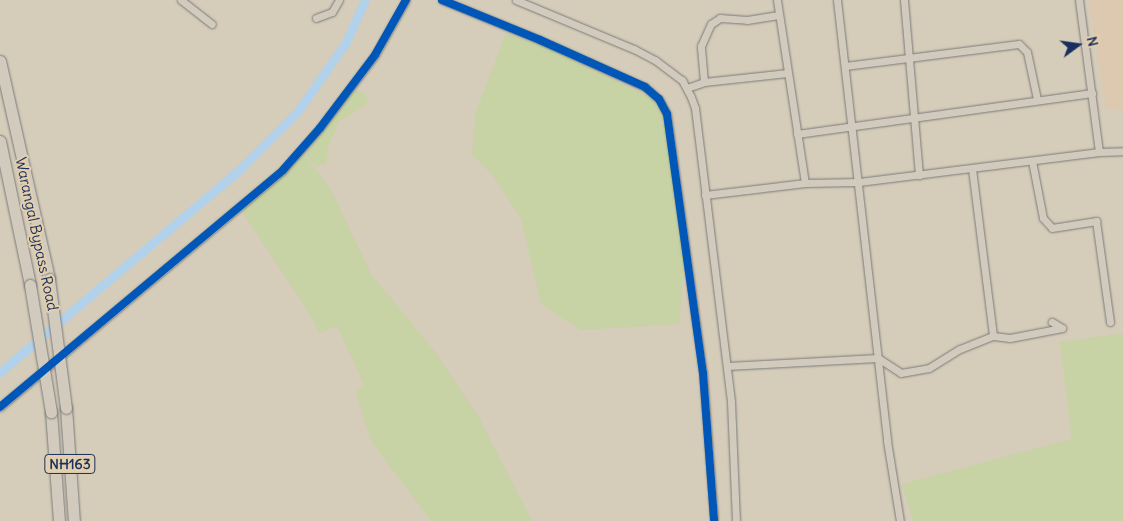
<!DOCTYPE html>
<html>
<head>
<meta charset="utf-8">
<style>
  body { margin:0 }
  #map { position:relative; width:1123px; height:521px; overflow:hidden; background:#d5ccb9; font-family:Delius,sans-serif }
  div>[style] { position:absolute }
  .built>* { inset:0; background:#dcc9b0 }
  .green>* { inset:0; background:#c7d3a4 }
  .canal>* { height:9px; margin:-4.5px; padding:0 4.5px; transform-origin:4.5px; border-radius:4.5px; background:#b1d2ea }
  .roads { filter:drop-shadow(0 0 1px #7b7b7b) drop-shadow(0 0 1px #7b7b7b) }
  .minor>* { height:7px; margin:-3.5px; padding:0 3.5px; transform-origin:3.5px; border-radius:3.5px; background:#d1cabd }
  .trunk>* { height:11px; margin:-5.5px; padding:0 5.5px; transform-origin:5.5px; border-radius:5.5px; background:#d1cabd }
  .bridges { filter:drop-shadow(0 0 1px #7b7b7b) drop-shadow(0 0 1px #7b7b7b) }
  .trunk-bridge>* { height:11px; margin:-5.5px; padding:0 5.5px; transform-origin:5.5px; border-radius:5.5px; background:#d1cabd }
  .cycleway>* { height:8px; margin:-4px; padding:0 4px; transform-origin:4px; border-radius:4px; background:#0057b8 }
  span { translate:-50% -50%; white-space:nowrap; text-align:center; line-height:1.15; -webkit-text-stroke:4px #e1cfad; paint-order:stroke }
  .shield-label span { padding:1px 4px; background:#e1cfad; border:1px solid; border-radius:4px; -webkit-text-stroke-width:0 }
  .shield-label { font-size:14px; color:#1b2f5e; font-weight:700 }
  .street-label { font-size:15px; color:#1b2f5e }
  .north { position:absolute; left:1053px; top:20px; width:50px; height:50px; -webkit-text-stroke:4px #e1cfad; paint-order:stroke; rotate:76deg; font-size:14px; font-weight:700; line-height:20px; text-align:center; color:#1b2f5e }
  .north::after { content:''; display:block; margin:auto; width:18px; height:22px; background:#1b2f5e; clip-path:polygon(50% 0,100% 100%,50% 72%,0 100%) }
</style>
</head>
<body>
<div id="map">
  <div class="built">
    <i style="clip-path:polygon(1089px 0,1123px 0,1123px 110px,1106px 109px)"></i>
  </div>
  <div class="green">
    <i style="clip-path:polygon(506px 33px,546px 47px,663px 104px,686px 240px,679px 324px,581px 330px,541px 304px,521px 218px,494px 177px,472px 154px,476px 112px)"></i>
    <i style="clip-path:polygon(353px 89px,365px 94px,368px 103px,338px 123px,328px 148px,326px 164px,315px 166px,305px 153px)"></i>
    <i style="clip-path:polygon(304px 154px,331px 190px,371px 274px,435px 352px,478px 416px,532px 521px,431px 521px,371px 441px,356px 392px,364px 384px,337px 326px,319px 333px,310px 314px,240px 208px)"></i>
    <i style="clip-path:polygon(1123px 333px,1123px 521px,913px 521px,902px 484px,1072px 439px,1060px 342px)"></i>
  </div>
  <div class="canal">
    <i style="left:0;top:372px;width:313px;rotate:-40.2deg"></i>
    <i style="left:239px;top:170px;width:83px;rotate:-45deg"></i>
    <i style="left:298px;top:111px;width:84px;rotate:-55.2deg"></i>
    <i style="left:346px;top:42px;width:46px;rotate:-65.7deg"></i>
  </div>
  <div class="roads">
    <div class="minor">
      <i style="left:181px;top:0;width:39px;rotate:38deg"></i>
      <i style="left:442px;top:0;width:106px;rotate:22.2deg"></i>
      <i style="left:540px;top:40px;width:115px;rotate:24.1deg"></i>
      <i style="left:645px;top:87px;width:18px;rotate:41deg"></i>
      <i style="left:659px;top:99px;width:17px;rotate:62deg"></i>
      <i style="left:667px;top:114px;width:261px;rotate:82.1deg"></i>
      <i style="left:703px;top:373px;width:148px;rotate:85.7deg"></i>
      <i style="left:516px;top:0;width:128px;rotate:22.6deg"></i>
      <i style="left:634px;top:49px;width:24px;rotate:28deg"></i>
      <i style="left:655px;top:60px;width:34px;rotate:37deg"></i>
      <i style="left:682px;top:80px;width:19px;rotate:62deg"></i>
      <i style="left:691px;top:97px;width:12px;rotate:70deg"></i>
      <i style="left:695px;top:108px;width:296px;rotate:83deg"></i>
      <i style="left:731px;top:402px;width:119px;rotate:87.6deg"></i>
      <i style="left:837px;top:0;width:444px;rotate:83.5deg"></i>
      <i style="left:887px;top:441px;width:81px;rotate:80.8deg"></i>
      <i style="left:904px;top:0;width:176px;rotate:85.1deg"></i>
      <i style="left:1079px;top:0;width:153px;rotate:82.5deg"></i>
      <i style="left:316px;top:18px;width:17px;rotate:-21deg"></i>
      <i style="left:332px;top:12px;width:14px;rotate:-60deg"></i>
      <i style="left:845px;top:66px;width:175px;rotate:-7.2deg"></i>
      <i style="left:1019px;top:44px;width:11px;rotate:45deg"></i>
      <i style="left:1027px;top:52px;width:48px;rotate:78deg"></i>
      <i style="left:704px;top:82px;width:36px;rotate:-95deg"></i>
      <i style="left:701px;top:46px;width:24px;rotate:-66deg"></i>
      <i style="left:711px;top:24px;width:11px;rotate:-34deg"></i>
      <i style="left:720px;top:18px;width:27px;rotate:4deg"></i>
      <i style="left:747px;top:20px;width:32px;rotate:-9deg"></i>
      <i style="left:687px;top:88px;width:18px;rotate:-19deg"></i>
      <i style="left:704px;top:82px;width:84px;rotate:-6.1deg"></i>
      <i style="left:797px;top:134px;width:298px;rotate:-7.9deg"></i>
      <i style="left:1032px;top:161px;width:58px;rotate:79.1deg"></i>
      <i style="left:1043px;top:218px;width:13px;rotate:48deg"></i>
      <i style="left:1052px;top:228px;width:45px;rotate:-9deg"></i>
      <i style="left:1096px;top:221px;width:102px;rotate:82.1deg"></i>
      <i style="left:972px;top:169px;width:168px;rotate:82.8deg"></i>
      <i style="left:993px;top:336px;width:17px;rotate:7deg"></i>
      <i style="left:1010px;top:338px;width:53px;rotate:-10.9deg"></i>
      <i style="left:1062px;top:328px;width:12px;rotate:-149deg"></i>
      <i style="left:805px;top:183px;width:54px;rotate:-1.1deg"></i>
      <i style="left:859px;top:182px;width:242px;rotate:-7.1deg"></i>
      <i style="left:1099px;top:152px;width:24px;rotate:-2deg"></i>
      <i style="left:705px;top:195px;width:101px;rotate:-6.8deg"></i>
      <i style="left:805px;top:183px;width:185px;rotate:-98.7deg"></i>
      <i style="left:727px;top:366px;width:151px;rotate:-3deg"></i>
      <i style="left:878px;top:358px;width:27px;rotate:33deg"></i>
      <i style="left:901px;top:373px;width:28px;rotate:-10deg"></i>
      <i style="left:929px;top:368px;width:36px;rotate:-32deg"></i>
      <i style="left:960px;top:349px;width:35px;rotate:-22deg"></i>
      <i style="left:0;top:407px;width:369px;rotate:-39.9deg"></i>
      <i style="left:283px;top:170px;width:56px;rotate:-48.6deg"></i>
      <i style="left:320px;top:128px;width:91px;rotate:-53deg"></i>
      <i style="left:375px;top:55px;width:63px;rotate:-60.6deg"></i>
    </div>
    <div class="trunk">
      <i style="left:0;top:61px;width:223px;rotate:77.3deg"></i>
      <i style="left:0;top:141px;width:147px;rotate:78.2deg"></i>
      <i style="left:66px;top:408px;width:113px;rotate:86deg"></i>
      <i style="left:51px;top:412px;width:109px;rotate:85.8deg"></i>
    </div>
  </div>
  <div class="bridges">
    <div class="trunk-bridge">
      <i style="left:49px;top:279px;width:130px;rotate:82.5deg"></i>
      <i style="left:30px;top:285px;width:129px;rotate:80.6deg"></i>
    </div>
  </div>
  <div class="cycleway">
    <i style="left:442px;top:0;width:106px;rotate:22.2deg"></i>
    <i style="left:540px;top:40px;width:115px;rotate:24.1deg"></i>
    <i style="left:645px;top:87px;width:18px;rotate:41deg"></i>
    <i style="left:659px;top:99px;width:17px;rotate:62deg"></i>
    <i style="left:667px;top:114px;width:261px;rotate:82.1deg"></i>
    <i style="left:703px;top:373px;width:148px;rotate:85.7deg"></i>
    <i style="left:0;top:407px;width:369px;rotate:-39.9deg"></i>
    <i style="left:283px;top:170px;width:56px;rotate:-48.6deg"></i>
    <i style="left:320px;top:128px;width:91px;rotate:-53deg"></i>
    <i style="left:375px;top:55px;width:63px;rotate:-60.6deg"></i>
  </div>
  <div class="shield-label">
    <span style="left:70px;top:464px">NH163</span>
  </div>
  <div class="street-label">
    <span style="left:37px;top:234px;rotate:78deg">Warangal Bypass Road</span>
  </div>
  <div class="north">N</div>
</div>
</body>
</html>
